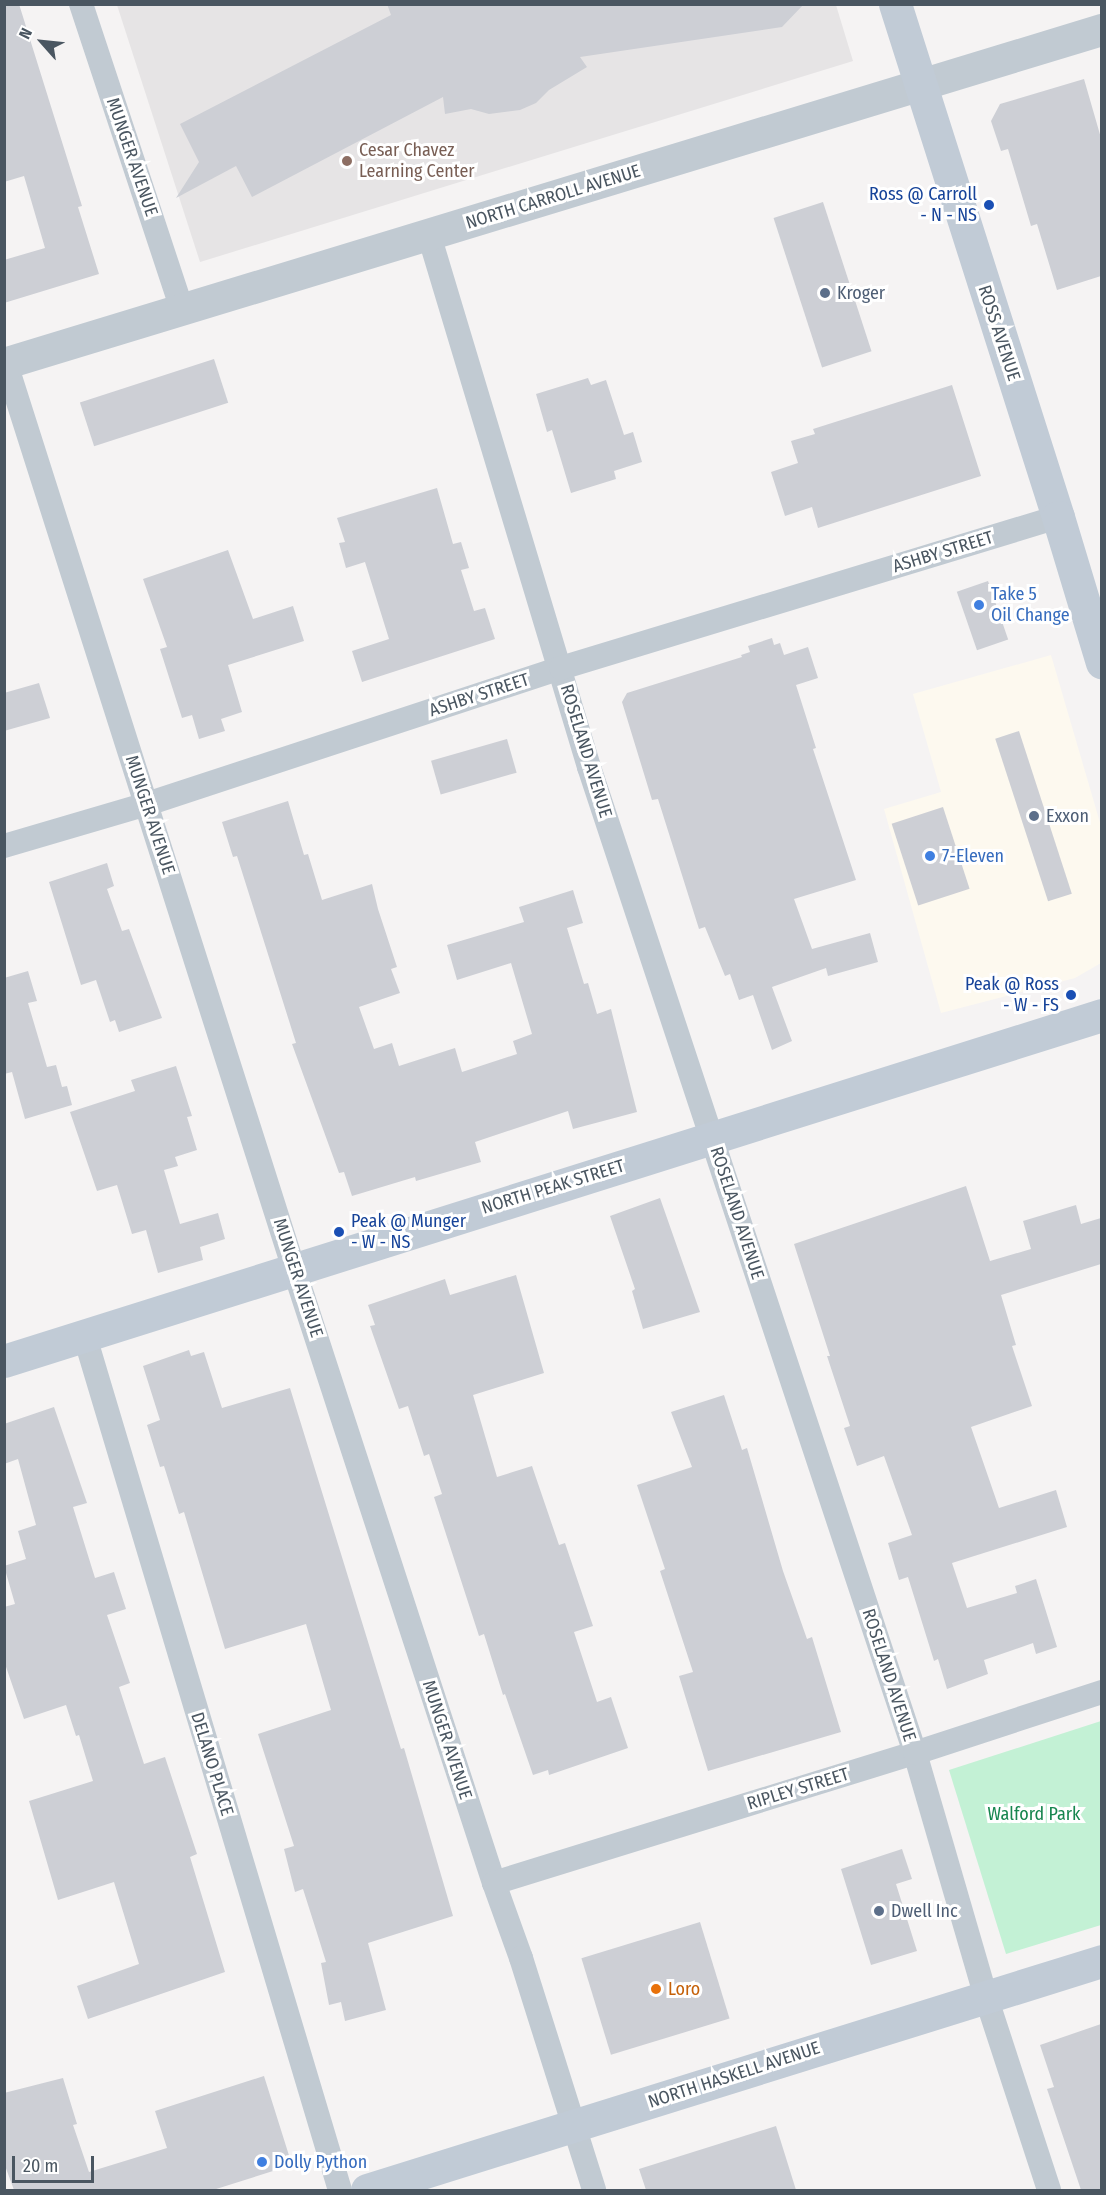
<!DOCTYPE html>
<html>
<head>
<meta charset="utf-8">
<style>
  body { margin:0 }
  #map { position:relative; width:1106px; height:2195px; overflow:hidden; background:#f5f3f3; font-family:"Fira Sans Condensed",sans-serif }
  div>[style] { position:absolute }
  .commercial>* { inset:0; background:#fdf9ef }
  .education>* { inset:0; background:#e6e4e5 }
  .green>* { inset:0; background:#c3f1d5 }
  .building>* { inset:0; background:#cdcfd5; transform-origin:0 0 }
  .minor>* { height:24px; margin:-12px; padding:0 12px; transform-origin:12px; border-radius:12px; background:#c1cad2 }
  .tertiary>* { height:32px; margin:-16px; padding:0 16px; transform-origin:16px; border-radius:16px; background:#c1cad2 }
  .secondary>* { height:33px; margin:-16.5px; padding:0 16.5px; transform-origin:16.5px; border-radius:16.5px; background:#c1cbd6 }
  .dots>* { width:16px; height:16px; translate:-50% -50%; box-sizing:border-box; border:3px solid #fff; border-radius:50% }
  span { translate:-50% -50%; white-space:nowrap; text-align:center; line-height:1.15; -webkit-text-stroke:6px #fff; paint-order:stroke }
  .education-label { font-size:18px; color:#785e54 }
  .left { translate:0 -50%; text-align:left }
  .street-label { font-size:18px; color:#4a5661 }
  .transit-label { font-size:18px; color:#164399 }
  .right { translate:-100% -50%; text-align:right }
  .service-label { font-size:18px; color:#4e5e75 }
  .shop-label { font-size:18px; color:#366cbe }
  .park-label { font-size:18px; color:#17864f }
  .food-label { font-size:18px; color:#c56008 }
  .frame { position:absolute; inset:0; border:6px solid #4a5661; pointer-events:none }
  .north { position:absolute; left:12px; top:12px; width:60px; height:60px; -webkit-text-stroke:4px #fff; paint-order:stroke; rotate:297deg; font-size:16px; font-weight:700; line-height:24px; text-align:center; color:#4a5661 }
  .north::after { content:''; display:block; margin:auto; width:21px; height:27px; background:#4a5661; clip-path:polygon(50% 0,100% 100%,50% 72%,0 100%) }
  .scale { position:absolute; left:12px; top:2156px; width:82px; height:27px; box-sizing:border-box; border:3px solid #4a5661; border-top:0; padding-left:8px; font-size:18px; line-height:21px; white-space:nowrap; color:#4a5661; -webkit-text-stroke:4px #fff; paint-order:stroke }
</style>
</head>
<body>
<div id="map">
  <div class="commercial">
    <i style="clip-path:polygon(1051px 655px,1101px 826px,1101px 963px,1075px 978px,941px 1013px,884px 809px,941px 792px,913px 694px)"></i>
  </div>
  <div class="education">
    <i style="clip-path:polygon(117px 5px,836px 5px,853px 61px,200px 262px)"></i>
  </div>
  <div class="green">
    <i style="clip-path:polygon(1101px 1721px,1101px 1925px,1006px 1954px,949px 1770px)"></i>
  </div>
  <div class="building">
    <i style="clip-path:polygon(4px 4px,19px 4px,82px 206px,78px 207px,99px 274px,4px 303px,4px 260px,45px 248px,24px 176px,4px 182px)"></i>
    <i style="clip-path:polygon(387px 4px,804px 4px,782px 27px,580px 57px,587px 67px,549px 90px,536px 103px,520px 110px,489px 114px,471px 109px,445px 114px,443px 97px,252px 197px,236px 166px,176px 198px,199px 162px,180px 124px,391px 15px)"></i>
    <i style="clip-path:polygon(1084px 79px,1101px 138px,1101px 276px,1057px 290px,1037px 224px,1031px 226px,1008px 149px,1001px 151px,991px 121px,1000px 104px)"></i>
    <i style="left:823px;top:202px;width:157px;height:52px;rotate:72deg"></i>
    <i style="left:214px;top:359px;width:46px;height:141px;rotate:72deg"></i>
    <i style="clip-path:polygon(588px 378px,591px 385px,606px 380px,624px 435px,633px 432px,642px 462px,614px 471px,616px 479px,571px 493px,552px 430px,547px 432px,536px 394px)"></i>
    <i style="clip-path:polygon(952px 385px,981px 476px,818px 528px,812px 507px,785px 516px,771px 472px,798px 463px,791px 441px,815px 434px,813px 429px)"></i>
    <i style="clip-path:polygon(437px 488px,453px 544px,461px 542px,469px 568px,461px 570px,474px 611px,485px 608px,495px 639px,362px 682px,352px 651px,389px 639px,365px 562px,346px 568px,339px 543px,345px 542px,337px 518px)"></i>
    <i style="clip-path:polygon(228px 550px,253px 619px,293px 606px,304px 641px,228px 665px,242px 712px,221px 719px,225px 731px,199px 739px,192px 715px,182px 718px,160px 649px,167px 647px,143px 579px)"></i>
    <i style="left:988px;top:581px;width:62px;height:33px;rotate:71deg"></i>
    <i style="clip-path:polygon(772px 638px,774px 645px,780px 643px,784px 655px,808px 647px,818px 678px,796px 685px,816px 748px,813px 749px,856px 880px,794px 899px,812px 949px,870px 933px,878px 962px,828px 976px,826px 968px,772px 987px,792px 1041px,772px 1050px,753px 995px,739px 1000px,730px 974px,725px 976px,705px 927px,699px 929px,658px 799px,652px 800px,622px 702px,627px 693px,742px 657px,741px 655px,750px 652px,748px 646px)"></i>
    <i style="clip-path:polygon(39px 683px,50px 718px,4px 731px,4px 693px)"></i>
    <i style="left:1019px;top:731px;width:171px;height:25px;rotate:72deg"></i>
    <i style="left:507px;top:739px;width:35px;height:79px;rotate:74deg"></i>
    <i style="clip-path:polygon(288px 801px,304px 855px,308px 854px,322px 900px,372px 884px,378px 909px,397px 967px,391px 969px,400px 993px,359px 1007px,374px 1049px,392px 1043px,399px 1066px,455px 1048px,462px 1072px,517px 1054px,513px 1041px,532px 1034px,511px 963px,457px 980px,447px 945px,524px 922px,519px 907px,573px 890px,583px 923px,567px 928px,584px 984px,588px 983px,597px 1014px,611px 1009px,637px 1112px,573px 1129px,568px 1111px,475px 1142px,481px 1162px,416px 1181px,415px 1177px,352px 1196px,344px 1172px,339px 1173px,292px 1044px,296px 1043px,255px 913px,237px 856px,233px 857px,222px 822px)"></i>
    <i style="left:943px;top:807px;width:86px;height:54px;rotate:72deg"></i>
    <i style="clip-path:polygon(107px 863px,114px 886px,107px 889px,122px 931px,129px 929px,162px 1018px,119px 1032px,115px 1020px,110px 1022px,96px 980px,81px 985px,49px 882px)"></i>
    <i style="clip-path:polygon(28px 971px,37px 1001px,28px 1003px,47px 1067px,56px 1065px,62px 1087px,67px 1086px,72px 1105px,25px 1119px,12px 1072px,4px 1074px,4px 978px)"></i>
    <i style="clip-path:polygon(176px 1066px,192px 1116px,187px 1117px,197px 1150px,175px 1157px,178px 1166px,164px 1170px,180px 1224px,218px 1213px,225px 1239px,200px 1247px,203px 1260px,158px 1273px,146px 1230px,132px 1234px,117px 1185px,97px 1191px,70px 1112px,135px 1091px,131px 1080px)"></i>
    <i style="clip-path:polygon(966px 1186px,990px 1261px,1031px 1249px,1023px 1221px,1076px 1205px,1081px 1224px,1101px 1218px,1101px 1264px,1001px 1295px,1016px 1345px,1012px 1346px,1032px 1406px,971px 1427px,999px 1508px,1056px 1490px,1067px 1527px,952px 1563px,967px 1608px,1017px 1593px,1015px 1586px,1036px 1579px,1057px 1647px,1036px 1654px,1033px 1643px,984px 1660px,988px 1674px,947px 1689px,938px 1659px,934px 1661px,908px 1577px,899px 1580px,888px 1543px,912px 1535px,884px 1456px,857px 1466px,844px 1428px,850px 1426px,827px 1356px,830px 1356px,794px 1244px)"></i>
    <i style="clip-path:polygon(660px 1198px,700px 1312px,643px 1329px,632px 1291px,635px 1289px,610px 1216px)"></i>
    <i style="clip-path:polygon(516px 1275px,544px 1373px,473px 1395px,497px 1477px,532px 1466px,559px 1545px,565px 1543px,593px 1626px,574px 1632px,597px 1702px,611px 1697px,628px 1748px,549px 1775px,548px 1770px,533px 1775px,505px 1694px,503px 1695px,484px 1634px,479px 1636px,434px 1497px,442px 1494px,429px 1454px,424px 1456px,408px 1406px,399px 1409px,370px 1326px,375px 1325px,368px 1305px,445px 1279px,450px 1295px)"></i>
    <i style="clip-path:polygon(189px 1350px,191px 1356px,204px 1352px,222px 1408px,290px 1388px,401px 1749px,404px 1748px,453px 1916px,368px 1943px,386px 2010px,345px 2021px,341px 2002px,329px 2005px,321px 1963px,326px 1962px,317px 1933px,303px 1889px,295px 1892px,284px 1849px,294px 1846px,258px 1734px,331px 1710px,308px 1631px,306px 1624px,225px 1649px,184px 1512px,179px 1514px,164px 1466px,160px 1467px,147px 1425px,160px 1420px,143px 1366px)"></i>
    <i style="clip-path:polygon(724px 1395px,742px 1450px,747px 1448px,783px 1571px,807px 1639px,812px 1637px,841px 1732px,708px 1771px,679px 1676px,693px 1672px,660px 1571px,665px 1569px,637px 1485px,692px 1467px,671px 1412px)"></i>
    <i style="clip-path:polygon(54px 1407px,87px 1503px,73px 1507px,95px 1578px,114px 1572px,126px 1609px,107px 1615px,130px 1683px,119px 1687px,144px 1764px,165px 1757px,197px 1854px,190px 1857px,225px 1972px,88px 2019px,77px 1986px,139px 1964px,114px 1882px,58px 1900px,29px 1801px,93px 1781px,79px 1735px,76px 1736px,66px 1705px,24px 1719px,4px 1661px,4px 1607px,15px 1604px,4px 1566px,26px 1559px,18px 1531px,36px 1525px,18px 1459px,4px 1464px,4px 1424px)"></i>
    <i style="clip-path:polygon(902px 1849px,912px 1879px,896px 1884px,917px 1951px,871px 1965px,841px 1869px)"></i>
    <i style="left:700px;top:1922px;width:101px;height:124px;rotate:73deg"></i>
    <i style="clip-path:polygon(1101px 2024px,1101px 2190px,1081px 2190px,1047px 2089px,1054px 2087px,1040px 2045px)"></i>
    <i style="clip-path:polygon(264px 2076px,292px 2165px,213px 2190px,14px 2190px,4px 2163px,4px 2093px,63px 2078px,77px 2124px,73px 2125px,89px 2172px,167px 2148px,155px 2111px)"></i>
    <i style="clip-path:polygon(776px 2126px,796px 2190px,646px 2190px,639px 2169px)"></i>
  </div>
  <div class="minor">
    <i style="left:81px;top:4px;width:322px;rotate:71.7deg"></i>
    <i style="left:429px;top:235px;width:556px;rotate:73.26deg"></i>
    <i style="left:589px;top:767px;width:1038px;rotate:71.7deg"></i>
    <i style="left:915px;top:1753px;width:254px;rotate:73.8deg"></i>
    <i style="left:986px;top:1997px;width:203px;rotate:71.9deg"></i>
    <i style="left:6px;top:364px;width:950px;rotate:72.35deg"></i>
    <i style="left:294px;top:1269px;width:646px;rotate:71.96deg"></i>
    <i style="left:494px;top:1883px;width:80px;rotate:70.2deg"></i>
    <i style="left:521px;top:1958px;width:243px;rotate:72.5deg"></i>
    <i style="left:4px;top:846px;width:149px;rotate:-16.4deg"></i>
    <i style="left:147px;top:804px;width:436px;rotate:-18.2deg"></i>
    <i style="left:561px;top:668px;width:519px;rotate:-16.9deg"></i>
    <i style="left:85px;top:1337px;width:890px;rotate:73.36deg"></i>
    <i style="left:494px;top:1883px;width:441px;rotate:-17.2deg"></i>
    <i style="left:915px;top:1753px;width:197px;rotate:-18.1deg"></i>
  </div>
  <div class="tertiary">
    <i style="left:4px;top:364px;width:1148px;rotate:-16.92deg"></i>
  </div>
  <div class="secondary">
    <i style="left:895px;top:4px;width:538px;rotate:72.37deg"></i>
    <i style="left:1058px;top:517px;width:152px;rotate:73.2deg"></i>
    <i style="left:4px;top:1361px;width:1151px;rotate:-17.49deg"></i>
    <i style="left:367px;top:2190px;width:770px;rotate:-17.31deg"></i>
  </div>
  <div class="dots">
    <i style="left:347px;top:161px;background:#8d6e63"></i>
    <i style="left:989px;top:205px;background:#1a4fb4"></i>
    <i style="left:825px;top:293px;background:#5c6f8a"></i>
    <i style="left:979px;top:605px;background:#3f7fe0"></i>
    <i style="left:1034px;top:816px;background:#5c6f8a"></i>
    <i style="left:930px;top:856px;background:#3f7fe0"></i>
    <i style="left:1071px;top:995px;background:#1a4fb4"></i>
    <i style="left:339px;top:1232px;background:#1a4fb4"></i>
    <i style="left:879px;top:1911px;background:#5c6f8a"></i>
    <i style="left:656px;top:1989px;background:#e8710a"></i>
    <i style="left:262px;top:2162px;background:#3f7fe0"></i>
  </div>
  <div class="education-label">
    <span class="left" style="left:359px;top:161px">Cesar Chavez<br>Learning Center</span>
  </div>
  <div class="street-label">
    <span style="left:132px;top:157px;rotate:71deg">MUNGER AVENUE</span>
    <span style="left:553px;top:197px;rotate:-17deg">NORTH CARROLL AVENUE</span>
    <span style="left:999px;top:333px;rotate:72deg">ROSS AVENUE</span>
    <span style="left:943px;top:552px;rotate:-17deg">ASHBY STREET</span>
    <span style="left:479px;top:695px;rotate:-18deg">ASHBY STREET</span>
    <span style="left:586px;top:751px;rotate:73deg">ROSELAND AVENUE</span>
    <span style="left:150px;top:815px;rotate:72deg">MUNGER AVENUE</span>
    <span style="left:553px;top:1187px;rotate:-17deg">NORTH PEAK STREET</span>
    <span style="left:737px;top:1213px;rotate:72deg">ROSELAND AVENUE</span>
    <span style="left:298px;top:1278px;rotate:72deg">MUNGER AVENUE</span>
    <span style="left:889px;top:1675px;rotate:72deg">ROSELAND AVENUE</span>
    <span style="left:447px;top:1740px;rotate:72deg">MUNGER AVENUE</span>
    <span style="left:212px;top:1764px;rotate:73deg">DELANO PLACE</span>
    <span style="left:798px;top:1789px;rotate:-17deg">RIPLEY STREET</span>
    <span style="left:734px;top:2075px;rotate:-18deg">NORTH HASKELL AVENUE</span>
  </div>
  <div class="transit-label">
    <span class="right" style="left:977px;top:205px">Ross @ Carroll<br>- N - NS</span>
    <span class="right" style="left:1059px;top:995px">Peak @ Ross<br>- W - FS</span>
    <span class="left" style="left:351px;top:1232px">Peak @ Munger<br>- W - NS</span>
  </div>
  <div class="service-label">
    <span class="left" style="left:837px;top:293px">Kroger</span>
    <span class="left" style="left:1046px;top:816px">Exxon</span>
    <span class="left" style="left:891px;top:1911px">Dwell Inc</span>
  </div>
  <div class="shop-label">
    <span class="left" style="left:991px;top:605px">Take 5<br>Oil Change</span>
    <span class="left" style="left:942px;top:856px">7-Eleven</span>
    <span class="left" style="left:274px;top:2162px">Dolly Python</span>
  </div>
  <div class="park-label">
    <span style="left:1034px;top:1814px">Walford Park</span>
  </div>
  <div class="food-label">
    <span class="left" style="left:668px;top:1989px">Loro</span>
  </div>
  <div class="frame"></div>
  <div class="north">N</div>
  <div class="scale">20 m</div>
</div>
</body>
</html>
